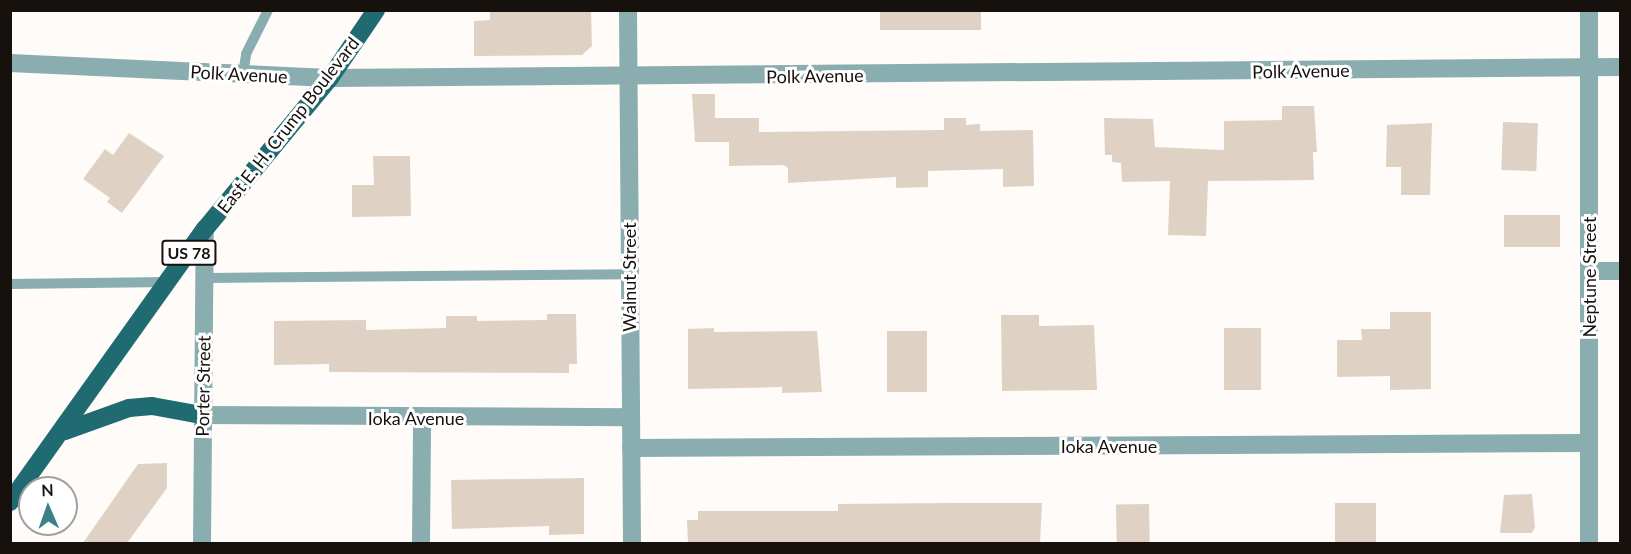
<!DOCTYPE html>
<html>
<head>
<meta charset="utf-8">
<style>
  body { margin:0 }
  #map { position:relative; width:1631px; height:554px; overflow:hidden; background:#fefbf8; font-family:Lato,sans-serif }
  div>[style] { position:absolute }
  .building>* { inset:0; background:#e0d1c5; transform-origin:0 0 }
  .lane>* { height:10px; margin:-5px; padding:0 5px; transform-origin:5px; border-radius:5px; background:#8aadb0 }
  .street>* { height:18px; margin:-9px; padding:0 9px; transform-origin:9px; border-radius:9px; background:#8aadb0 }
  .primary>* { height:18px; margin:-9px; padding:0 9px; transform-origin:9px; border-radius:9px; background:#1f6b71 }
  span { translate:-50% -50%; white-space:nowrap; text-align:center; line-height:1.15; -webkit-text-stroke:6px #fff; paint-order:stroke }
  .shield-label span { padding:2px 4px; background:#fff; border:2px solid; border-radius:4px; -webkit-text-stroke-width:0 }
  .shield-label { font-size:16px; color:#16110d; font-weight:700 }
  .street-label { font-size:18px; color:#16110d }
  .frame { position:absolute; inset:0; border:12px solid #16110d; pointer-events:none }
  .north { position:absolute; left:18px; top:476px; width:60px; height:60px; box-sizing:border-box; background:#fff; border:2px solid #a2a09e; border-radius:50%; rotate:358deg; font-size:16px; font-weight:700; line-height:24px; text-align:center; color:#16110d }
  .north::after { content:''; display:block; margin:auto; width:21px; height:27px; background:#3a8288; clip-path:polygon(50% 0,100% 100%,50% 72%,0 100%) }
</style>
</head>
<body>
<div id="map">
  <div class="building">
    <i style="clip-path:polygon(490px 10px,591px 10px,592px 46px,582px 55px,474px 56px,474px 21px,490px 20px)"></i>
    <i style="left:880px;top:10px;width:101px;height:20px"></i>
    <i style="clip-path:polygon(692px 94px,715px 94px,715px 118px,759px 118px,759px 132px,944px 130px,944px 118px,966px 118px,966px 125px,980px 124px,980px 131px,1033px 130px,1034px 186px,1003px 187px,1003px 169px,928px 171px,928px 187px,896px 188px,896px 177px,788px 183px,788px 168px,784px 165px,729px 166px,729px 142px,695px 142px)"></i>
    <i style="clip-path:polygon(1282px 106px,1314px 106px,1317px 152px,1313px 152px,1314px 180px,1208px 181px,1206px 236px,1168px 235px,1170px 181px,1122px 182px,1121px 163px,1112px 162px,1112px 155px,1105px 155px,1104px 118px,1153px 119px,1155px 147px,1224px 150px,1224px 121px,1282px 120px)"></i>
    <i style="left:1503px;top:122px;width:35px;height:48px;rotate:2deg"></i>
    <i style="clip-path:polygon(1432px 123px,1430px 195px,1401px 195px,1401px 167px,1386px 167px,1387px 125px)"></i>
    <i style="clip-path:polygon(129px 133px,164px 156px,122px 213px,107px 202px,110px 198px,83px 179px,105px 149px,113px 155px)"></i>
    <i style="clip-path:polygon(373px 156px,410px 156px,411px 216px,352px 217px,352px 185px,374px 185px)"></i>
    <i style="left:1560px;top:215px;width:32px;height:56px;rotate:90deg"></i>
    <i style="clip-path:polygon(1390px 312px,1431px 312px,1431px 389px,1390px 390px,1390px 376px,1337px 377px,1337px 340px,1362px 340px,1361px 329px,1390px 329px)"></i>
    <i style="clip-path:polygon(547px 314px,576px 314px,577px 364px,569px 364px,569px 373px,329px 372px,329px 364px,274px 365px,274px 321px,366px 320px,366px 330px,446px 328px,446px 316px,477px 316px,477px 321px,547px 320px)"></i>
    <i style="clip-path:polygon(1001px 315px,1039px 315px,1039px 326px,1094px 325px,1097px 390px,1002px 391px)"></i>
    <i style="clip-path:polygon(714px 328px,714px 332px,817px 331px,822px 392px,782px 393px,782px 387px,688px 389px,688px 329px)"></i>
    <i style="left:1224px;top:328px;width:37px;height:62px"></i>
    <i style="left:887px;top:331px;width:40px;height:61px"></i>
    <i style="clip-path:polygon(167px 463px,167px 488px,127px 543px,83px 543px,138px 464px)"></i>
    <i style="clip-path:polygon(584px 478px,584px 534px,549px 535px,549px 526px,452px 529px,451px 480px)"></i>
    <i style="clip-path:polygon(1532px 494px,1535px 527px,1532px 533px,1500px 533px,1504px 495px)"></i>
    <i style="clip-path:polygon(948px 503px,1042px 503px,1040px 543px,688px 543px,687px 520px,698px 520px,698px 511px,838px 511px,838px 504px)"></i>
    <i style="left:1335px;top:503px;width:41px;height:40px"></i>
    <i style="left:1149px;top:504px;width:39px;height:33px;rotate:89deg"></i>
  </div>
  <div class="lane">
    <i style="left:243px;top:74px;width:20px;rotate:-81deg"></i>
    <i style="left:246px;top:54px;width:49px;rotate:-63.4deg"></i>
    <i style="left:206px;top:278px;width:423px;rotate:-0.5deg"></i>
    <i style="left:10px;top:284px;width:157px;rotate:-0.7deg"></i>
  </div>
  <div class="street">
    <i style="left:628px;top:10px;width:534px;rotate:89.57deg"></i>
    <i style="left:10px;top:63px;width:320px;rotate:2.7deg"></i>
    <i style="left:330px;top:78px;width:1290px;rotate:-0.49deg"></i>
    <i style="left:1590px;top:271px;width:30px"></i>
    <i style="left:202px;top:415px;width:428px;rotate:0.3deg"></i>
    <i style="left:631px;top:448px;width:956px;rotate:-0.3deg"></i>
    <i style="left:202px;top:544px;width:315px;rotate:-89.5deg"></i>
    <i style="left:421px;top:544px;width:125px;rotate:-89.5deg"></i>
    <i style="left:1589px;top:544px;width:534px;rotate:-90deg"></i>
  </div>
  <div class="primary">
    <i style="left:65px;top:431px;width:68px;rotate:-19.8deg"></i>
    <i style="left:129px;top:408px;width:23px;rotate:-5deg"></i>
    <i style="left:152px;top:406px;width:51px;rotate:10.2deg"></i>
    <i style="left:10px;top:502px;width:335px;rotate:-54.5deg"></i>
    <i style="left:205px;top:229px;width:196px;rotate:-50.4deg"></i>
    <i style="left:330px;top:78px;width:82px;rotate:-55.9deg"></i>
  </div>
  <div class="shield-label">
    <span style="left:189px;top:253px">US 78</span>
  </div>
  <div class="street-label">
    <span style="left:1301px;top:71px;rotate:-1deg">Polk Avenue</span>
    <span style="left:239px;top:74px;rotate:3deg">Polk Avenue</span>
    <span style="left:815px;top:76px;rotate:-1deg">Polk Avenue</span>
    <span style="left:288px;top:125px;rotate:-52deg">East E. H. Crump Boulevard</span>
    <span style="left:629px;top:277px;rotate:-90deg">Walnut Street</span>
    <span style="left:1589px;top:277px;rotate:-90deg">Neptune Street</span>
    <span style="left:203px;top:386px;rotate:-89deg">Porter Street</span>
    <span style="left:416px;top:418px">Ioka Avenue</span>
    <span style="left:1109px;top:446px">Ioka Avenue</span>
  </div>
  <div class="frame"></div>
  <div class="north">N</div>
</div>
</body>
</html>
